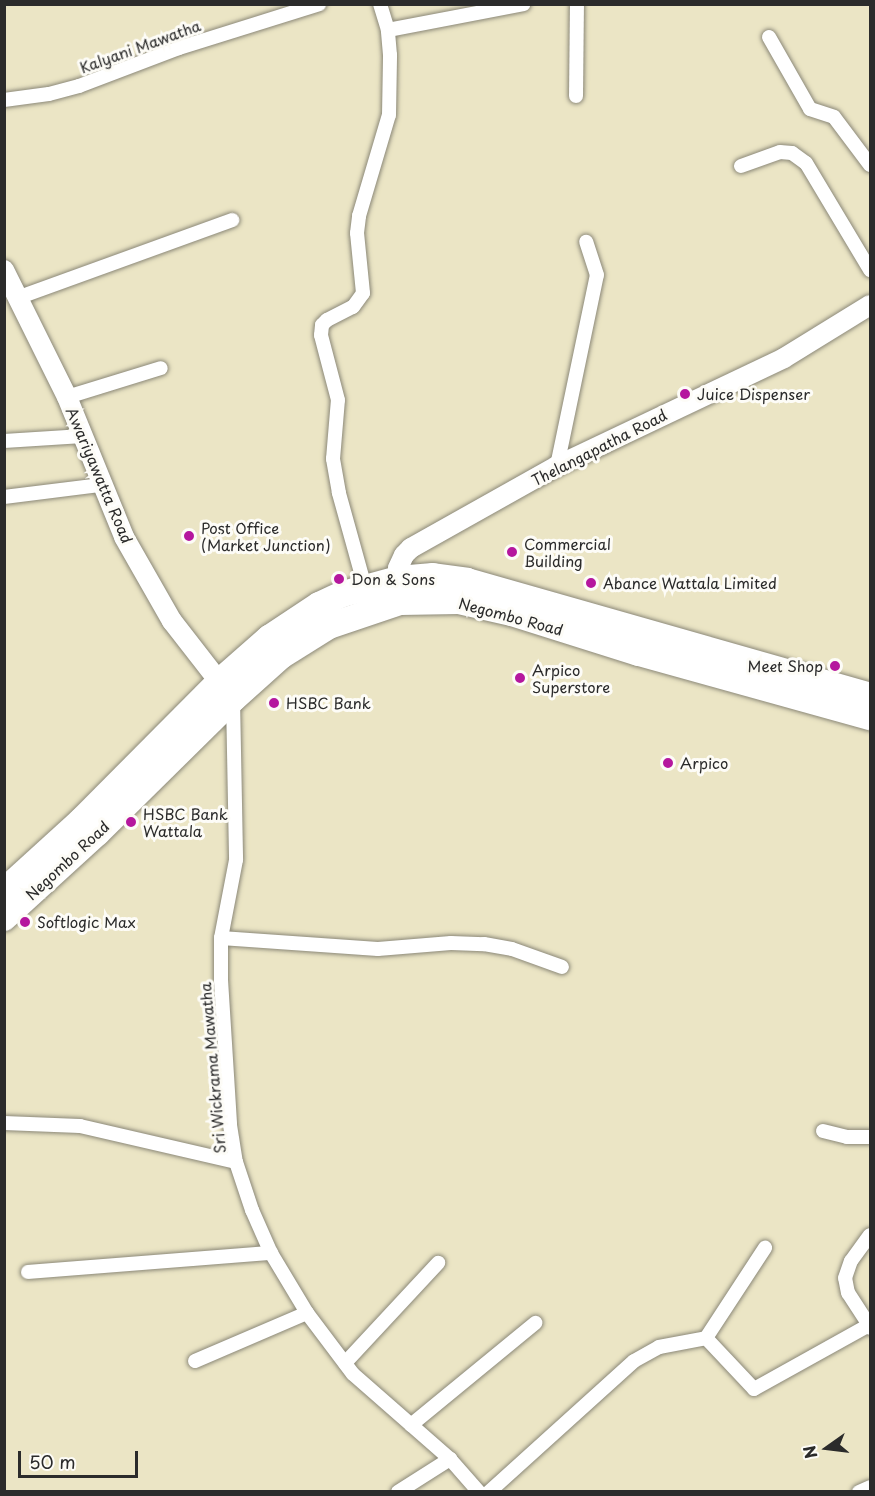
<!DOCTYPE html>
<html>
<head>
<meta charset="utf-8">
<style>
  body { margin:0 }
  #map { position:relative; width:875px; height:1496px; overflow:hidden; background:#ebe5c5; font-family:"Playpen Sans",sans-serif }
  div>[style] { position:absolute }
  .roads { filter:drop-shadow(0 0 2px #8b8878) drop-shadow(0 0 2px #8b8878) }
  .street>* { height:14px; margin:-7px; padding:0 7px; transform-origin:7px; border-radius:7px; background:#fff }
  .secondary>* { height:20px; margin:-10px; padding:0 10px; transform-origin:10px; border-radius:10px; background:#fff }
  .highway>* { height:26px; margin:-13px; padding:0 13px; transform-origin:13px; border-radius:13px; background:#fff }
  .dots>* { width:16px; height:16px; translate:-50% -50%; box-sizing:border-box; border:3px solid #fdfcf7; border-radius:50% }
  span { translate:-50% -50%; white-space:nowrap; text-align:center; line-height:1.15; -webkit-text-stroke:6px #fdfcf7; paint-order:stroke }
  .street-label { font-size:15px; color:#2b2b2b }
  .poi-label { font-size:15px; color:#2b2b2b }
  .left { translate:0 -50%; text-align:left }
  .right { translate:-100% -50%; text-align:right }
  .frame { position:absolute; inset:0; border:6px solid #2b2b2b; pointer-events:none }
  .north { position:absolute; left:797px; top:1418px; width:60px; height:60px; -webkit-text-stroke:4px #fdfcf7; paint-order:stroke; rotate:256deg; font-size:16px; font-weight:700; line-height:24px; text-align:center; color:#2b2b2b }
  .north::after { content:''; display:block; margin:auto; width:21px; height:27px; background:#2b2b2b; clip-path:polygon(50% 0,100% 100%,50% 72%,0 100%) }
  .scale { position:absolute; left:18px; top:1451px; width:120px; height:27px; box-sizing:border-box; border:3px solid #2b2b2b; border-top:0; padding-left:8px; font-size:18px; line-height:21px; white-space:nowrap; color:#2b2b2b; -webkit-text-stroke:4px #fdfcf7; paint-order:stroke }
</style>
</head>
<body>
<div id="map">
  <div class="roads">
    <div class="street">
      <i style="left:380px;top:4px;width:27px;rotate:73deg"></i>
      <i style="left:388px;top:30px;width:138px;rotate:-10.8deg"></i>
      <i style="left:769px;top:37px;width:83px;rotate:60.3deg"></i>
      <i style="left:810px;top:109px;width:25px;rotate:18deg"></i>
      <i style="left:834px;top:117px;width:60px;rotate:53.1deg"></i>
      <i style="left:576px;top:96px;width:92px;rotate:-89.4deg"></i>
      <i style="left:4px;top:100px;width:45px;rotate:-7.6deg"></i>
      <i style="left:49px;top:94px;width:31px;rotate:-15deg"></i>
      <i style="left:79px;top:86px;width:107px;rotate:-20.8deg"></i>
      <i style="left:179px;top:48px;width:147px;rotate:-17.4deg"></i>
      <i style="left:741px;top:166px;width:41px;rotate:-19.7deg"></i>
      <i style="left:780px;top:152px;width:12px;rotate:5deg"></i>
      <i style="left:792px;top:153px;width:17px;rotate:36deg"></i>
      <i style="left:806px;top:163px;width:125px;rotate:59.1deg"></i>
      <i style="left:17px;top:298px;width:229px;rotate:-19.9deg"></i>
      <i style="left:67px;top:397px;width:98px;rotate:-17.1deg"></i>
      <i style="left:4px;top:441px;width:79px;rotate:-3.6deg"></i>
      <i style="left:557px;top:466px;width:195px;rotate:-78.2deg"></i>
      <i style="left:597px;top:275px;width:35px;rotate:-108deg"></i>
      <i style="left:4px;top:497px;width:98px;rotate:-7.1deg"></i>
      <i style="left:365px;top:587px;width:98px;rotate:-105.5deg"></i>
      <i style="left:339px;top:493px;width:35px;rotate:-100deg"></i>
      <i style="left:333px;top:459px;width:59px;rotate:-85.2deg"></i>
      <i style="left:338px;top:400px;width:67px;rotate:-104.7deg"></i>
      <i style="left:321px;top:335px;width:10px;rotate:-84deg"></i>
      <i style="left:322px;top:325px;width:7px;rotate:-45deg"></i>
      <i style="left:327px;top:320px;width:29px;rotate:-27deg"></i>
      <i style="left:353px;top:307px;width:17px;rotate:-54deg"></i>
      <i style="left:363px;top:293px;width:60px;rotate:-95.7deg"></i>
      <i style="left:357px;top:233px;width:17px;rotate:-83deg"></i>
      <i style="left:359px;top:216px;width:105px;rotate:-73.5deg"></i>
      <i style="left:389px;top:115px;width:60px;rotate:-89deg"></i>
      <i style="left:390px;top:55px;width:25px;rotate:-95deg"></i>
      <i style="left:233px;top:699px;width:161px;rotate:88.9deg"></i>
      <i style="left:236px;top:860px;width:79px;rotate:100.9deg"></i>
      <i style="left:221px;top:938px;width:42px;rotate:90deg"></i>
      <i style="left:221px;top:980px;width:145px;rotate:86.4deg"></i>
      <i style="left:230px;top:1125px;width:37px;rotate:81deg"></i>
      <i style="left:236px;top:1162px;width:51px;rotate:71.6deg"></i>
      <i style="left:252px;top:1210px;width:47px;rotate:66.2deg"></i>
      <i style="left:271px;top:1253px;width:70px;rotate:59deg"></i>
      <i style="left:307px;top:1313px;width:76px;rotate:53deg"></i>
      <i style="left:353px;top:1374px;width:129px;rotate:41.2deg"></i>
      <i style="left:450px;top:1459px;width:44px;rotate:48.7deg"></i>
      <i style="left:221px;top:938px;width:157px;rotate:4deg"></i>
      <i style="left:378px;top:949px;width:73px;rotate:-4.7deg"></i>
      <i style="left:451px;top:943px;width:33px;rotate:2deg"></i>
      <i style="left:484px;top:944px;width:28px;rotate:10deg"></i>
      <i style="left:512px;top:949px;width:53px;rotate:19.8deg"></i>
      <i style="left:4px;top:1123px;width:76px;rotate:2.3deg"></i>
      <i style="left:80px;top:1126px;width:160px;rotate:13deg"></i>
      <i style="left:823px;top:1131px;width:25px;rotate:14deg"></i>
      <i style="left:847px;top:1137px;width:23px"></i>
      <i style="left:28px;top:1272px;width:244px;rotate:-4.5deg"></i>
      <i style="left:869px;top:1325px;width:38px;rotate:-123deg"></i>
      <i style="left:848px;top:1293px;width:15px;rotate:-101deg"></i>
      <i style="left:845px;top:1278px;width:18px;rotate:-71deg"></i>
      <i style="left:851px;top:1261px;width:32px;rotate:-54deg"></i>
      <i style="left:706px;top:1338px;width:108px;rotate:-56.8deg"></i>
      <i style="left:195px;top:1361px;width:122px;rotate:-23.2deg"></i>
      <i style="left:345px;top:1363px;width:137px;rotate:-47.1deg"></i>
      <i style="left:411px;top:1425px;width:161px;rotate:-39.4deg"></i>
      <i style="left:398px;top:1492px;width:62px;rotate:-32.4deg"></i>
      <i style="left:489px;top:1492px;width:195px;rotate:-42.1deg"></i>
      <i style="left:634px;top:1361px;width:29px;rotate:-29deg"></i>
      <i style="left:659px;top:1347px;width:48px;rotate:-10.8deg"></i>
      <i style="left:706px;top:1338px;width:70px;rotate:46.7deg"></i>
      <i style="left:754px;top:1389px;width:132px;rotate:-29.1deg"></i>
      <i style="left:869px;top:1325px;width:3px;rotate:72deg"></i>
      <i style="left:859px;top:1492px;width:12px;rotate:-24deg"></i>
    </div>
    <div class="secondary">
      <i style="left:4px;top:270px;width:142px;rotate:63.6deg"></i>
      <i style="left:67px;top:397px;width:151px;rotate:67.8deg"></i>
      <i style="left:124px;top:537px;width:97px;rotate:60.3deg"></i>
      <i style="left:172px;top:621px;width:91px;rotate:52.1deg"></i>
      <i style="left:399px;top:593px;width:25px;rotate:-92deg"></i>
      <i style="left:398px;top:568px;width:14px;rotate:-65deg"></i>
      <i style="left:404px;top:555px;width:10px;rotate:-45deg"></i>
      <i style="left:411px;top:548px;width:167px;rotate:-29.3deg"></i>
      <i style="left:557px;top:466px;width:251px;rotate:-25.4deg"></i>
      <i style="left:784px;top:358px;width:101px;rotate:-31.6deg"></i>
    </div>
    <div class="highway">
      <i style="left:4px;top:891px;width:105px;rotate:-42.3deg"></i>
      <i style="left:82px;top:820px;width:194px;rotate:-45.2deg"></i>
      <i style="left:219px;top:682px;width:67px;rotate:-41.3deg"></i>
      <i style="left:269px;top:638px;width:60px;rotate:-33.4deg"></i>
      <i style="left:319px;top:605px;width:26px;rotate:-25deg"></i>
      <i style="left:343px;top:594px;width:57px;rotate:-15.3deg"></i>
      <i style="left:398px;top:579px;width:35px;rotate:-5deg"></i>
      <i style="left:433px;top:576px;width:34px;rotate:8deg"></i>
      <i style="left:467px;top:581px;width:419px;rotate:15.9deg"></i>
      <i style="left:4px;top:918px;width:126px;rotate:-42.4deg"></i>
      <i style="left:97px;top:833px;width:191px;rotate:-44.6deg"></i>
      <i style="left:233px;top:699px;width:64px;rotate:-41.9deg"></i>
      <i style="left:281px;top:656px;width:57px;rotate:-32deg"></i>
      <i style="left:329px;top:626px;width:75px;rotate:-18.7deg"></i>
      <i style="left:400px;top:602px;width:59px;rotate:-1deg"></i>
      <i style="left:459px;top:601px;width:54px;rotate:12.8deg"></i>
      <i style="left:512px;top:613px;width:133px;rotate:17.5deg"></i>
      <i style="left:639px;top:653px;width:240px;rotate:15.5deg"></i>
    </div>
  </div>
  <div class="dots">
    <i style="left:685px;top:394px;background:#b5179e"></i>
    <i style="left:189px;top:536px;background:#b5179e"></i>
    <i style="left:512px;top:552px;background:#b5179e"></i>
    <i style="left:339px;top:579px;background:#b5179e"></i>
    <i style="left:591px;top:583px;background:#b5179e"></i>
    <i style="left:835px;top:666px;background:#b5179e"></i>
    <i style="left:520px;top:678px;background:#b5179e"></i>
    <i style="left:274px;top:703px;background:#b5179e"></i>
    <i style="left:668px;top:763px;background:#b5179e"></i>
    <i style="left:131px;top:822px;background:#b5179e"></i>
    <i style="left:25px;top:922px;background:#b5179e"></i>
  </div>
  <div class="street-label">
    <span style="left:140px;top:46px;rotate:-20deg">Kalyani Mawatha</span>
    <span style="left:599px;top:447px;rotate:-27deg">Thelangapatha Road</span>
    <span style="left:100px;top:475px;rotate:67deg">Awariyawatta Road</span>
    <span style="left:511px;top:616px;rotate:15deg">Negombo Road</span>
    <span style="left:67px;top:860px;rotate:-43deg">Negombo Road</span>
    <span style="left:212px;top:1068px;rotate:-95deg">Sri Wickrama Mawatha</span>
  </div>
  <div class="poi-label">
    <span class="left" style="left:697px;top:394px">Juice Dispenser</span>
    <span class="left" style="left:201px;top:536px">Post Office<br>(Market Junction)</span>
    <span class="left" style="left:524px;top:552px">Commercial<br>Building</span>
    <span class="left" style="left:351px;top:579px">Don &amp; Sons</span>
    <span class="left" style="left:603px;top:583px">Abance Wattala Limited</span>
    <span class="right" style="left:823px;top:666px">Meet Shop</span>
    <span class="left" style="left:532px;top:678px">Arpico<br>Superstore</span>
    <span class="left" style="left:286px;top:703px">HSBC Bank</span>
    <span class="left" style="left:680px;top:763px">Arpico</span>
    <span class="left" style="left:143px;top:822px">HSBC Bank<br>Wattala</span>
    <span class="left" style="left:37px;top:922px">Softlogic Max</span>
  </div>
  <div class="frame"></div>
  <div class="north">N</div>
  <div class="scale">50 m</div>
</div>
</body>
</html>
